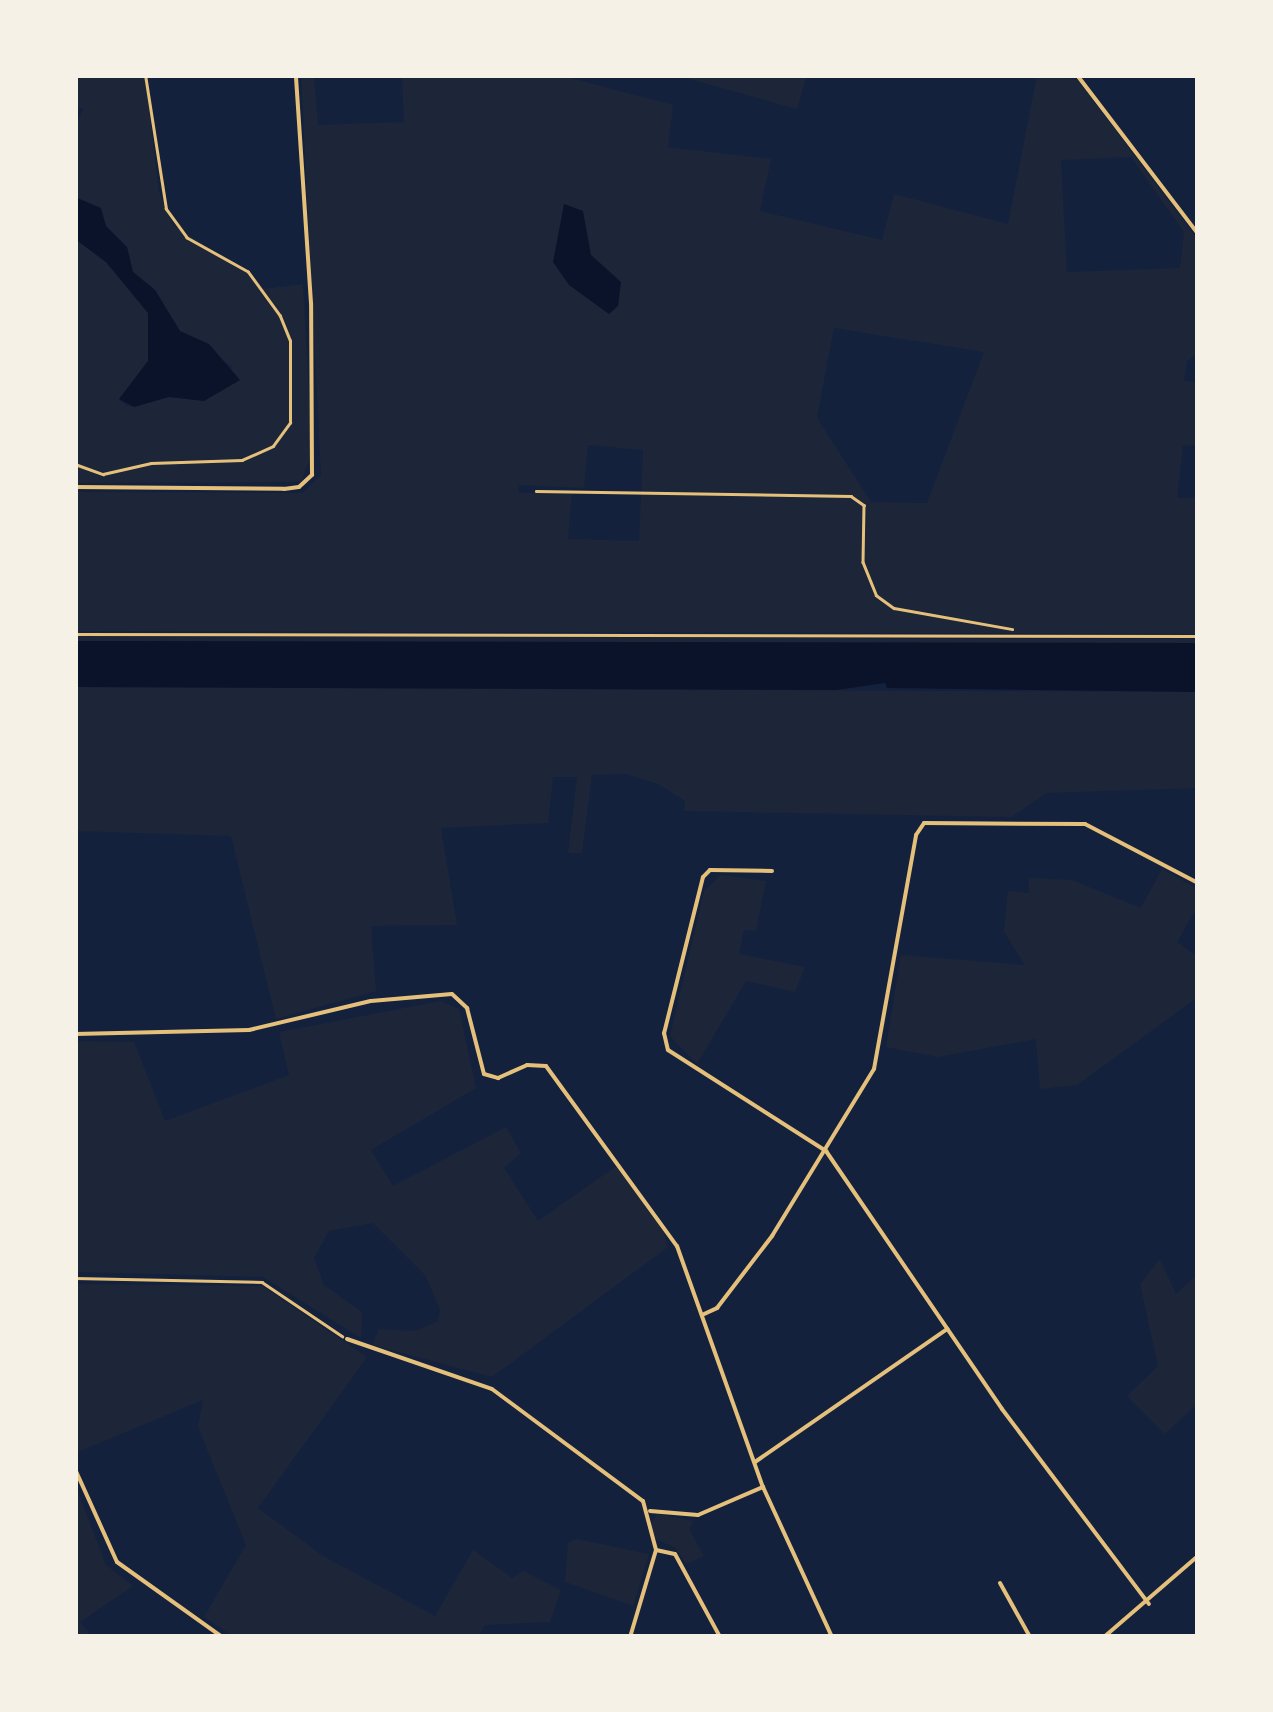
<!DOCTYPE html>
<html>
<head>
<meta charset="utf-8">
<style>
  body { margin:0 }
  #map { position:relative; width:1273px; height:1712px; overflow:hidden; background:#14213d; font-family:"Titillium Web",sans-serif }
  div>[style] { position:absolute }
  .green>* { inset:0; background:#1d2539 }
  .water>* { inset:0; background:#0b132b }
  .path>* { height:2.5px; margin:-1.25px; padding:0 1.25px; transform-origin:1.25px; border-radius:1.25px; background:#e5c07b }
  .service>* { height:2.5px; margin:-1.25px; padding:0 1.25px; transform-origin:1.25px; border-radius:1.25px; background:#e5c07b }
  .minor>* { height:4px; margin:-2px; padding:0 2px; transform-origin:2px; border-radius:2px; background:#e5c07b }
  span { translate:-50% -50%; white-space:nowrap; text-align:center; line-height:1.15; -webkit-text-stroke:8px #f6f1e7; paint-order:stroke }
  .frame { position:absolute; inset:0; border:78px solid #f6f1e7; pointer-events:none }
</style>
</head>
<body>
<div id="map">
  <div class="green">
    <i style="clip-path:polygon(75px 75px,145px 75px,159px 192px,174px 226px,248px 272px,263px 289px,303px 284px,312px 453px,301px 482px,75px 483px,75px 239px,106px 262px,148px 313px,148px 361px,119px 400px,128px 406px,169px 397px,204px 401px,229px 382px,232px 367px,180px 331px,155px 290px,133px 272px,127px 247px,75px 197px,75px 127px,84px 108px,75px 109px)"></i>
    <i style="clip-path:polygon(evenodd,301px 75px,314px 75px,318px 125px,404px 122px,402px 75px,559px 75px,673px 105px,668px 147px,771px 159px,760px 211px,882px 240px,894px 194px,1008px 224px,1037px 75px,1077px 79px,1198px 240px,1198px 353px,1187px 361px,1184px 381px,1198px 382px,1198px 445px,1183px 446px,1177px 498px,1198px 498px,1198px 634px,75px 631px,75px 492px,303px 493px,321px 475px,301px 75px,1131px 157px,1184px 232px,1180px 268px,1067px 272px,1061px 160px,1131px 157px,301px 75px,834px 328px,984px 352px,927px 503px,871px 502px,817px 418px,834px 328px,301px 75px,588px 445px,643px 450px,639px 541px,568px 539px,572px 493px,519px 493px,518px 485px,584px 488px,588px 445px)"></i>
    <i style="clip-path:polygon(675px 75px,807px 75px,797px 109px)"></i>
    <i style="clip-path:polygon(75px 636px,1198px 639px,1198px 643px,75px 641px)"></i>
    <i style="clip-path:polygon(75px 687px,1198px 692px,1198px 788px,1046px 793px,1012px 817px,684px 811px,685px 801px,658px 784px,626px 774px,592px 775px,582px 853px,568px 853px,577px 777px,553px 777px,548px 823px,441px 828px,457px 925px,371px 926px,376px 991px,276px 1019px,231px 836px,75px 831px)"></i>
    <i style="clip-path:polygon(1162px 869px,1198px 889px,1198px 905px,1177px 942px,1198px 957px,1198px 997px,1077px 1085px,1040px 1089px,1036px 1039px,938px 1057px,886px 1047px,901px 955px,1025px 965px,1004px 932px,1008px 891px,1029px 893px,1029px 878px,1072px 880px,1141px 908px)"></i>
    <i style="clip-path:polygon(721px 875px,766px 881px,756px 931px,744px 930px,739px 954px,805px 967px,795px 992px,746px 981px,697px 1064px,670px 1036px,704px 891px)"></i>
    <i style="clip-path:polygon(441px 1001px,459px 1009px,476px 1088px,371px 1150px,393px 1186px,506px 1127px,521px 1153px,504px 1168px,538px 1221px,618px 1165px,662px 1226px,668px 1247px,492px 1377px,372px 1345px,379px 1329px,416px 1331px,438px 1321px,440px 1309px,425px 1275px,373px 1223px,329px 1231px,314px 1258px,324px 1285px,362px 1312px,361px 1338px,263px 1277px,75px 1272px,75px 1041px,134px 1042px,165px 1121px,289px 1075px,279px 1032px)"></i>
    <i style="clip-path:polygon(1160px 1259px,1176px 1294px,1198px 1273px,1198px 1403px,1165px 1434px,1127px 1396px,1158px 1366px,1140px 1284px)"></i>
    <i style="clip-path:polygon(75px 1284px,262px 1286px,367px 1357px,258px 1508px,323px 1556px,435px 1616px,473px 1550px,512px 1578px,523px 1571px,561px 1590px,550px 1622px,485px 1625px,477px 1637px,234px 1637px,204px 1617px,246px 1545px,198px 1427px,203px 1400px,75px 1453px)"></i>
    <i style="clip-path:polygon(75px 1484px,106px 1565px,133px 1586px,80px 1622px,92px 1637px,75px 1637px)"></i>
    <i style="clip-path:polygon(657px 1514px,694px 1521px,689px 1529px,704px 1556px,686px 1564px,676px 1548px,655px 1539px,651px 1523px)"></i>
    <i style="clip-path:polygon(577px 1539px,649px 1554px,633px 1606px,565px 1582px,568px 1543px)"></i>
  </div>
  <div class="water">
    <i style="clip-path:polygon(75px 197px,101px 208px,106px 226px,127px 247px,133px 272px,155px 290px,180px 331px,209px 344px,240px 380px,204px 401px,169px 397px,134px 407px,119px 399px,148px 361px,148px 313px,106px 262px,75px 239px)"></i>
    <i style="clip-path:polygon(564px 204px,583px 211px,591px 255px,621px 282px,618px 306px,609px 314px,569px 285px,553px 262px)"></i>
    <i style="clip-path:polygon(75px 641px,1198px 643px,1198px 692px,887px 688px,885px 683px,836px 690px,75px 687px)"></i>
  </div>
  <div class="path">
    <i style="left:536px;top:491px;width:315px;rotate:0.9deg"></i>
    <i style="left:851px;top:496px;width:16px;rotate:35deg"></i>
    <i style="left:864px;top:505px;width:57px;rotate:91deg"></i>
    <i style="left:863px;top:562px;width:35px;rotate:68deg"></i>
    <i style="left:876px;top:595px;width:22px;rotate:36deg"></i>
    <i style="left:894px;top:608px;width:120px;rotate:10.1deg"></i>
    <i style="left:75px;top:1278px;width:187px;rotate:1.2deg"></i>
    <i style="left:262px;top:1282px;width:97px;rotate:34deg"></i>
  </div>
  <div class="service">
    <i style="left:75px;top:464px;width:30px;rotate:20deg"></i>
    <i style="left:103px;top:474px;width:49px;rotate:-12.9deg"></i>
    <i style="left:151px;top:463px;width:91px;rotate:-1.9deg"></i>
    <i style="left:242px;top:460px;width:34px;rotate:-24deg"></i>
    <i style="left:273px;top:446px;width:29px;rotate:-54deg"></i>
    <i style="left:290px;top:423px;width:82px;rotate:-90deg"></i>
    <i style="left:290px;top:341px;width:27px;rotate:-112deg"></i>
    <i style="left:280px;top:316px;width:54px;rotate:-126deg"></i>
    <i style="left:248px;top:272px;width:70px;rotate:-150.9deg"></i>
    <i style="left:187px;top:238px;width:36px;rotate:-126deg"></i>
    <i style="left:166px;top:209px;width:136px;rotate:-98.9deg"></i>
    <i style="left:75px;top:634px;width:1123px;rotate:0.1deg"></i>
  </div>
  <div class="minor">
    <i style="left:1077px;top:75px;width:200px;rotate:52.7deg"></i>
    <i style="left:75px;top:487px;width:209px;rotate:0.5deg"></i>
    <i style="left:284px;top:489px;width:15px;rotate:-8deg"></i>
    <i style="left:299px;top:487px;width:18px;rotate:-43deg"></i>
    <i style="left:312px;top:475px;width:172px;rotate:-90.3deg"></i>
    <i style="left:311px;top:303px;width:228px;rotate:-93.8deg"></i>
    <i style="left:772px;top:871px;width:62px;rotate:-179.1deg"></i>
    <i style="left:710px;top:870px;width:10px;rotate:135deg"></i>
    <i style="left:703px;top:877px;width:161px;rotate:104deg"></i>
    <i style="left:664px;top:1033px;width:17px;rotate:77deg"></i>
    <i style="left:668px;top:1050px;width:188px;rotate:32.6deg"></i>
    <i style="left:826px;top:1151px;width:312px;rotate:55.7deg"></i>
    <i style="left:1002px;top:1409px;width:244px;rotate:53deg"></i>
    <i style="left:75px;top:1034px;width:174px;rotate:-1.3deg"></i>
    <i style="left:249px;top:1030px;width:125px;rotate:-13.4deg"></i>
    <i style="left:371px;top:1001px;width:81px;rotate:-4.9deg"></i>
    <i style="left:452px;top:994px;width:21px;rotate:43deg"></i>
    <i style="left:467px;top:1008px;width:68px;rotate:75.6deg"></i>
    <i style="left:484px;top:1074px;width:15px;rotate:16deg"></i>
    <i style="left:498px;top:1078px;width:32px;rotate:-24deg"></i>
    <i style="left:527px;top:1065px;width:19px;rotate:3deg"></i>
    <i style="left:546px;top:1066px;width:223px;rotate:54deg"></i>
    <i style="left:677px;top:1246px;width:256px;rotate:70.4deg"></i>
    <i style="left:763px;top:1487px;width:165px;rotate:65.3deg"></i>
    <i style="left:702px;top:1315px;width:17px;rotate:-25deg"></i>
    <i style="left:717px;top:1308px;width:91px;rotate:-52.6deg"></i>
    <i style="left:772px;top:1236px;width:196px;rotate:-58.6deg"></i>
    <i style="left:874px;top:1069px;width:238px;rotate:-79.8deg"></i>
    <i style="left:916px;top:835px;width:14px;rotate:-56deg"></i>
    <i style="left:924px;top:823px;width:161px;rotate:0.4deg"></i>
    <i style="left:1085px;top:824px;width:127px;rotate:27.6deg"></i>
    <i style="left:347px;top:1339px;width:153px;rotate:19deg"></i>
    <i style="left:492px;top:1389px;width:188px;rotate:36.6deg"></i>
    <i style="left:643px;top:1501px;width:51px;rotate:75.1deg"></i>
    <i style="left:656px;top:1550px;width:91px;rotate:106.6deg"></i>
    <i style="left:755px;top:1462px;width:234px;rotate:-34.7deg"></i>
    <i style="left:75px;top:1469px;width:102px;rotate:65.7deg"></i>
    <i style="left:117px;top:1562px;width:129px;rotate:35.5deg"></i>
    <i style="left:650px;top:1511px;width:48px;rotate:4.8deg"></i>
    <i style="left:698px;top:1515px;width:71px;rotate:-23.3deg"></i>
    <i style="left:656px;top:1550px;width:19px;rotate:12deg"></i>
    <i style="left:675px;top:1554px;width:94px;rotate:61.5deg"></i>
    <i style="left:1000px;top:1583px;width:62px;rotate:60.9deg"></i>
    <i style="left:1104px;top:1637px;width:124px;rotate:-40.8deg"></i>
  </div>
  <div class="frame"></div>
</div>
</body>
</html>
